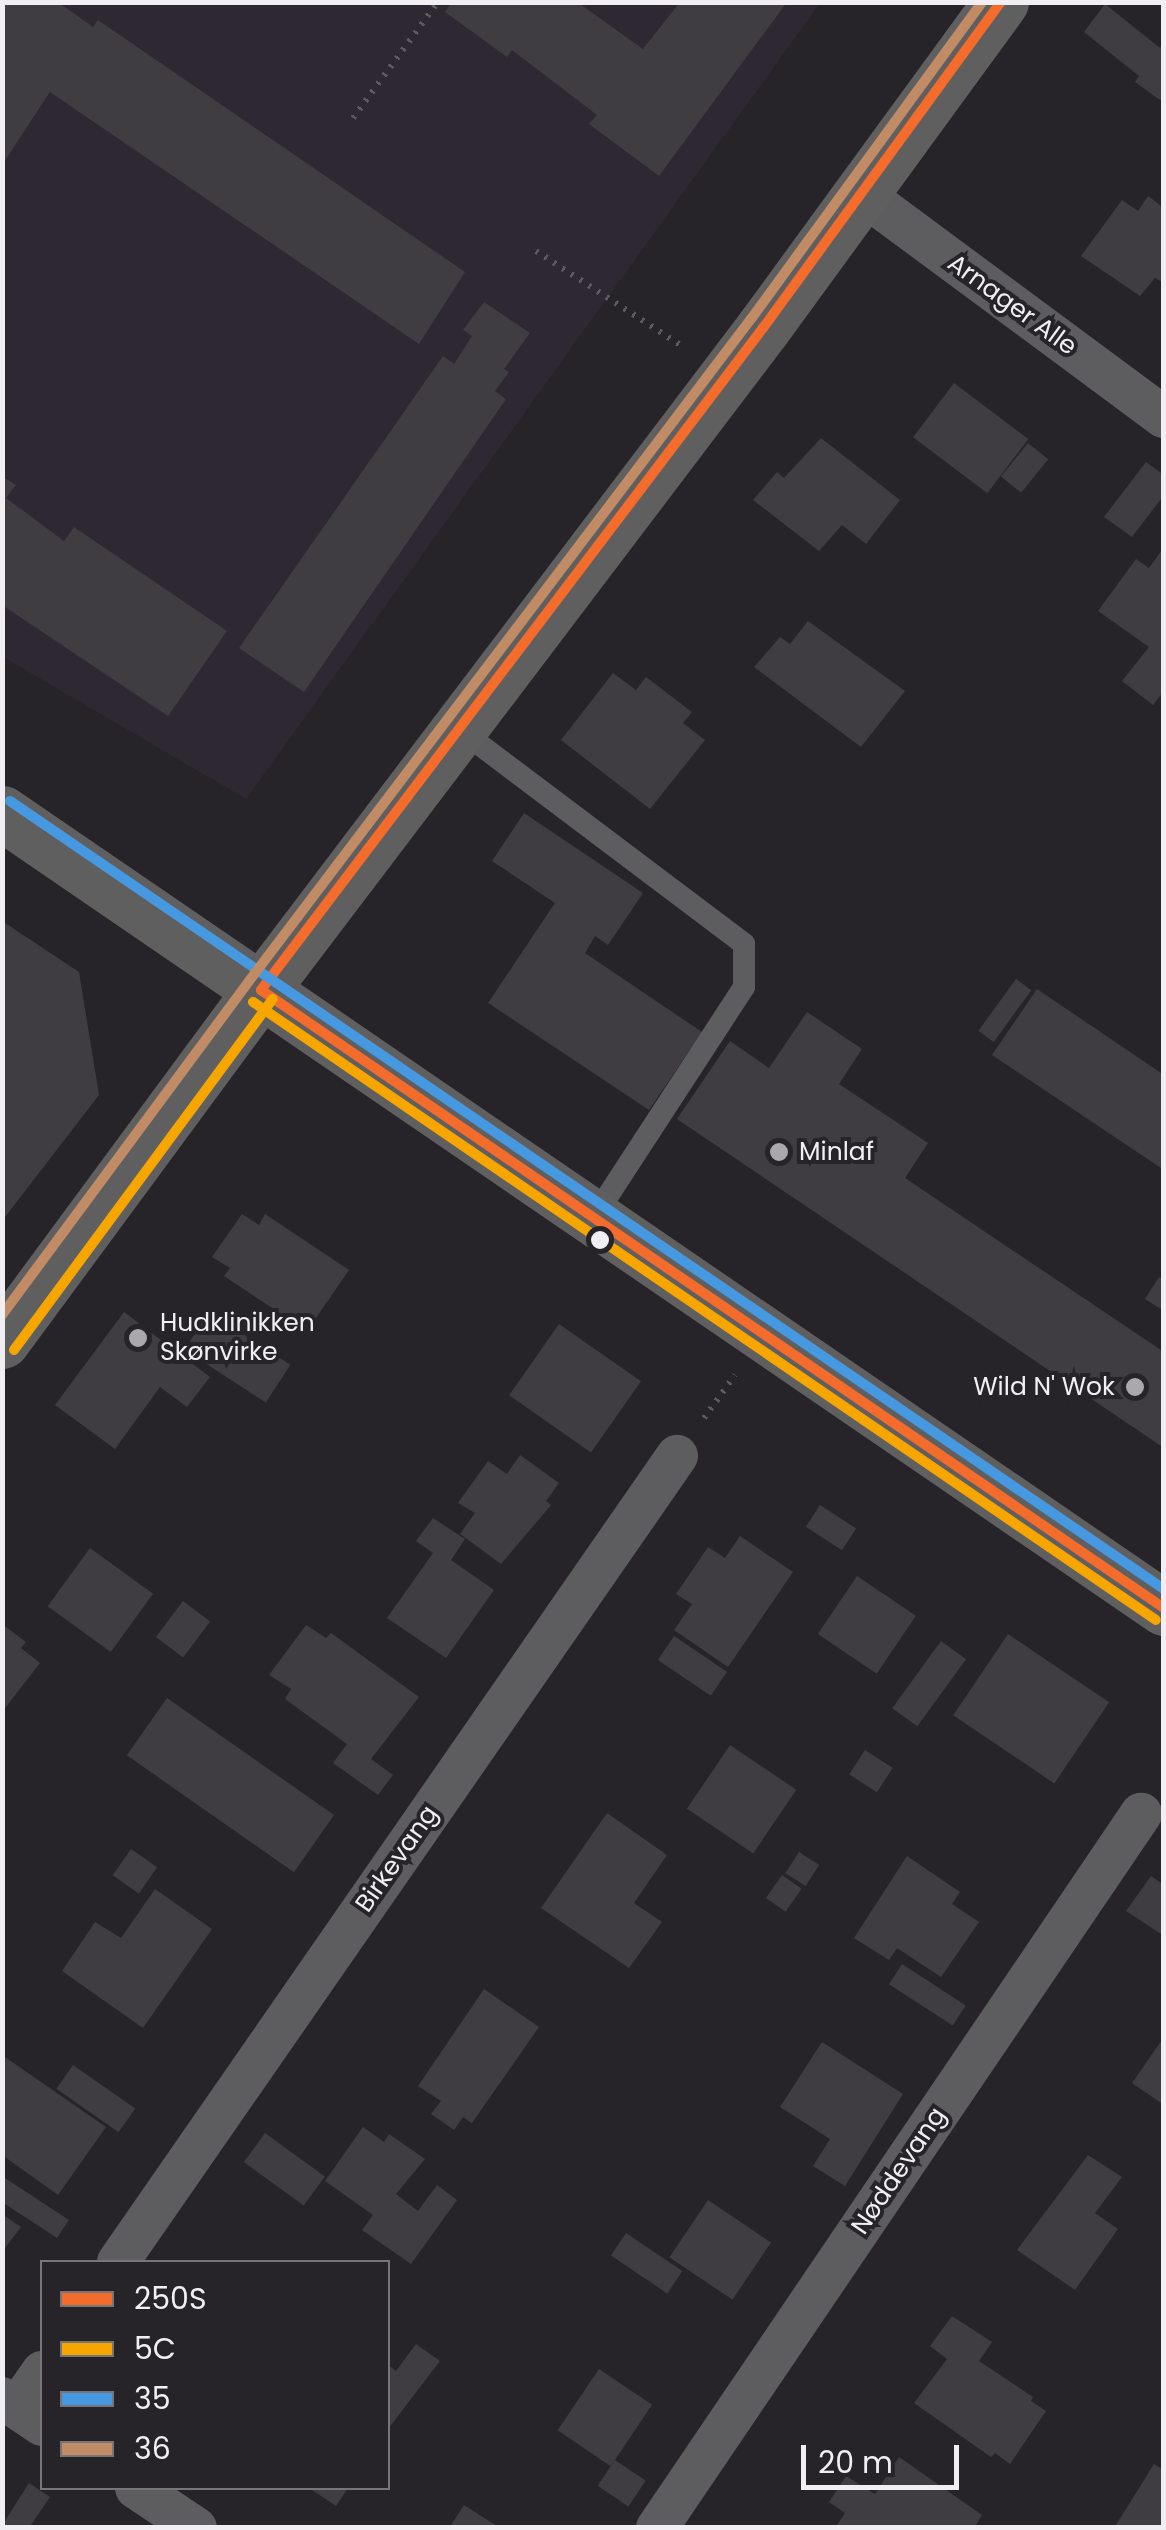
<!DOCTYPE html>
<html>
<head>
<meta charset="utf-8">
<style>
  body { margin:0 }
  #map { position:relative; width:1166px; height:2530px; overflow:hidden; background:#262428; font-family:Poppins,sans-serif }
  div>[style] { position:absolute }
  .built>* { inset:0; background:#2d2832 }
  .building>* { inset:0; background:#3f3d41; transform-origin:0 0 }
  .path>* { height:6px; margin-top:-3px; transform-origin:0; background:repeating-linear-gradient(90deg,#5c5b5e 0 2.5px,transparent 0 10.5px) }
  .lane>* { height:22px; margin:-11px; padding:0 11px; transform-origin:11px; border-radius:11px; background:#5d5c5e }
  .street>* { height:42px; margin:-21px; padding:0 21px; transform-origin:21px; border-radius:21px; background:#5d5c5e }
  .secondary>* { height:55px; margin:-27.5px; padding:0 27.5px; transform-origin:27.5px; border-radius:27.5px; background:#605f60 }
  .bus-1>* { height:10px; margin:-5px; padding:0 5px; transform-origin:5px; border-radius:5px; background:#f36c2b }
  .bus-2>* { height:10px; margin:-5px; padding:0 5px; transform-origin:5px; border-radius:5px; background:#f7a600 }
  .bus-3>* { height:10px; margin:-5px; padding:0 5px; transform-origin:5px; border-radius:5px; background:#4699e1 }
  .bus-4>* { height:10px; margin:-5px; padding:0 5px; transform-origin:5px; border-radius:5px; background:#c18c65 }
  .dots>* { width:28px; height:28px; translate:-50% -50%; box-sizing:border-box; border:5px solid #262329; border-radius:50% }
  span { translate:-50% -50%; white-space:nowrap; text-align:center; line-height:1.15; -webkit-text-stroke:8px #262329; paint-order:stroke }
  .street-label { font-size:25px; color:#f1eff3 }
  .poi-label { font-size:25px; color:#f1eff3 }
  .left { translate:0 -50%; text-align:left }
  .right { translate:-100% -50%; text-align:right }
  .frame { position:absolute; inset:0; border:5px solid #f1eff3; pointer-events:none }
  .legend { position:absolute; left:40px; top:2260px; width:350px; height:230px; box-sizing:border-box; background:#262329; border:2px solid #77757a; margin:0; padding:12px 18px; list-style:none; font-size:30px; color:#f1eff3 }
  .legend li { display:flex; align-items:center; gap:20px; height:50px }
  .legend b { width:50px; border:2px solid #77757a }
  .scale { position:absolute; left:801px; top:2445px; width:158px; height:45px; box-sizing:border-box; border:5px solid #f1eff3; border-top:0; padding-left:12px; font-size:30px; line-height:35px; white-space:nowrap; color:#f1eff3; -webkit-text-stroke:8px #262329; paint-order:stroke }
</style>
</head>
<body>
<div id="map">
  <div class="built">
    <i style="clip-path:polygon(3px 3px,820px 3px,246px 799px,3px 657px)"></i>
  </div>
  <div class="building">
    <i style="clip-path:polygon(2px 2px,58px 2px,93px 27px,98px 20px,465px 272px,419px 344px,50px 92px,2px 165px)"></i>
    <i style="clip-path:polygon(452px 2px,577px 2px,643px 49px,680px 2px,787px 2px,659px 176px,589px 124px,597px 115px,512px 50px,507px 57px,445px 12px)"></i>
    <i style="clip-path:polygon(1105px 4px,1160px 48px,1164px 44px,1164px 103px,1135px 82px,1139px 76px,1084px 32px)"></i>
    <i style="clip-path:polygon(1148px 196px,1164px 208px,1164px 283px,1155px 278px,1140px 296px,1081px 256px,1122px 200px,1138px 211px)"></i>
    <i style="clip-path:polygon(484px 302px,530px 333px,504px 369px,509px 372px,495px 391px,506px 399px,304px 692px,239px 648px,443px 356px,454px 364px,472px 336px,463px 330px)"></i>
    <i style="left:954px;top:383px;width:93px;height:68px;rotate:37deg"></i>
    <i style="clip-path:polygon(821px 438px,900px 500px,866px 544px,842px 525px,819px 551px,753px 500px,777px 472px,784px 478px)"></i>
    <i style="left:1028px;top:443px;width:26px;height:43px;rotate:39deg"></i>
    <i style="clip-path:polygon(1146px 462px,1164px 475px,1164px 495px,1132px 537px,1104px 517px)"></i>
    <i style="clip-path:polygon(2px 476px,16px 485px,6px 498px,64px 541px,74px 527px,227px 631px,168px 716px,2px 605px)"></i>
    <i style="clip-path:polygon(1164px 547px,1164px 691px,1153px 705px,1122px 681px,1149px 647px,1098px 611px,1136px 559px,1149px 568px)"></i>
    <i style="clip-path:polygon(808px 621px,905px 691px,861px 747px,754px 667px,780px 637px,790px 644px)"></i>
    <i style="clip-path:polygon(613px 673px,636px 690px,646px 677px,692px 712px,683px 723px,705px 740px,650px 809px,561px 740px)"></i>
    <i style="clip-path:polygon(524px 813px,643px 893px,608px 945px,595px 936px,585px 953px,702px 1032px,649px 1110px,488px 1003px,555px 903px,492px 861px)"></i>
    <i style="clip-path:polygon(2px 921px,79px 972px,99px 1095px,2px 1221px)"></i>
    <i style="left:1016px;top:979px;width:19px;height:64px;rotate:36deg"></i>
    <i style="clip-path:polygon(1037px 989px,1164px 1075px,1164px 1170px,992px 1055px)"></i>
    <i style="clip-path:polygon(807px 1012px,862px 1049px,839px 1084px,928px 1143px,905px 1178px,1164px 1352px,1164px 1448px,677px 1119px,730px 1041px,769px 1068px)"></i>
    <i style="clip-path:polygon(242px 1214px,259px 1225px,265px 1214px,349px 1270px,307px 1331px,224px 1276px,230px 1268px,212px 1257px)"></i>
    <i style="clip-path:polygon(1159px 1277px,1164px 1280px,1164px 1311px,1145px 1299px)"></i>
    <i style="clip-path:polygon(124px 1312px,210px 1377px,187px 1407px,160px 1387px,115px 1449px,55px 1405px)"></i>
    <i style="left:209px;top:1312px;width:97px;height:45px;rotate:33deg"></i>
    <i style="left:559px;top:1324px;width:100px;height:87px;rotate:35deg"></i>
    <i style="clip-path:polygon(520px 1455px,559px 1483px,546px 1501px,551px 1505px,501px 1564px,460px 1534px,475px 1513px,458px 1503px,488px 1461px,507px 1474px)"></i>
    <i style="left:820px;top:1505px;width:43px;height:26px;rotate:33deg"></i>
    <i style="clip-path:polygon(433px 1518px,465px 1539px,451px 1560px,494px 1590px,446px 1658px,387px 1618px,433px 1553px,416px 1541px)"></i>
    <i style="clip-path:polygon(740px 1536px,793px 1572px,728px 1667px,674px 1630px,692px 1604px,676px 1594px,708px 1547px,725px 1558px)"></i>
    <i style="left:90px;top:1548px;width:78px;height:72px;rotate:36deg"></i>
    <i style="left:857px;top:1576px;width:71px;height:70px;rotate:34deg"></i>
    <i style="left:183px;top:1601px;width:34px;height:45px;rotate:37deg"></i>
    <i style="clip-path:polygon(2px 1624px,26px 1642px,21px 1648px,40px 1663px,2px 1712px)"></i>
    <i style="clip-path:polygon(306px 1625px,326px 1638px,331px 1633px,419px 1697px,371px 1759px,393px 1775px,378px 1795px,333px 1763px,347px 1744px,285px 1699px,291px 1689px,269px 1675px)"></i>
    <i style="left:1008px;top:1634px;width:122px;height:98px;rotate:34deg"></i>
    <i style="left:674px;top:1636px;width:64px;height:29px;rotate:34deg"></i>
    <i style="left:941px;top:1641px;width:31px;height:83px;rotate:36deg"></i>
    <i style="left:167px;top:1698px;width:204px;height:70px;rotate:35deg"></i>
    <i style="left:730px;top:1745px;width:80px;height:77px;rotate:34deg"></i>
    <i style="left:865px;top:1750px;width:33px;height:29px;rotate:33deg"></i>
    <i style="clip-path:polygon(607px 1813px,667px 1855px,634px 1903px,662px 1922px,629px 1968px,541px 1908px)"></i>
    <i style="left:131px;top:1849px;width:32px;height:32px;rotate:35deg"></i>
    <i style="left:799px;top:1852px;width:24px;height:25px;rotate:33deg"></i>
    <i style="clip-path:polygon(907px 1856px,960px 1892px,952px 1904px,979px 1922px,941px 1977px,897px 1948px,889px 1960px,854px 1938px)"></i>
    <i style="left:782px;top:1875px;width:24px;height:28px;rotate:35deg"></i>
    <i style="clip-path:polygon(1151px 1876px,1164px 1885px,1164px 1936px,1126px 1911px)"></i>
    <i style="clip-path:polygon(155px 1889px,212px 1929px,143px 2028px,62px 1971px,95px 1922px,121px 1938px)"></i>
    <i style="left:902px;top:1964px;width:76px;height:24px;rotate:33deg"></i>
    <i style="clip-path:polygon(484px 1989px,539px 2027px,472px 2123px,463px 2117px,454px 2130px,431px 2114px,441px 2101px,418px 2086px)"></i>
    <i style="clip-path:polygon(1164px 2037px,1164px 2105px,1132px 2083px)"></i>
    <i style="clip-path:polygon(822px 2042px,903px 2094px,845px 2186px,813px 2166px,830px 2139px,780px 2107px)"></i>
    <i style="clip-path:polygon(2px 2055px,106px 2127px,58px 2195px,2px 2155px)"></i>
    <i style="left:73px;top:2065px;width:76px;height:29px;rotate:35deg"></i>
    <i style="clip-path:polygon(363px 2127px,384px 2142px,389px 2134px,425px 2159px,396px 2194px,418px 2211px,437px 2185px,457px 2200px,411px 2264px,362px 2230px,373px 2215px,325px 2181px)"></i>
    <i style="left:265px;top:2133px;width:74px;height:36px;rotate:36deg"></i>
    <i style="clip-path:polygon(1088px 2155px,1122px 2177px,1095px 2213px,1118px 2229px,1075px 2290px,1017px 2250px)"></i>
    <i style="clip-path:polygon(2px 2176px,69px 2220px,57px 2238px,2px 2202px)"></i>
    <i style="left:708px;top:2200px;width:76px;height:69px;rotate:34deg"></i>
    <i style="clip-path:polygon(2px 2214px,21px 2227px,2px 2252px)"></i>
    <i style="left:626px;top:2233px;width:68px;height:27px;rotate:34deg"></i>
    <i style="clip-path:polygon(952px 2316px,992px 2342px,979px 2361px,1033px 2397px,1031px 2401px,1046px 2411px,1010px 2464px,995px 2453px,991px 2457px,914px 2403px,947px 2359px,930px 2346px)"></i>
    <i style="clip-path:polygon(416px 2344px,440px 2361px,388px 2429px,388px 2365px,396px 2371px)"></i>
    <i style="left:599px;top:2369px;width:64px;height:74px;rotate:34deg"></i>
    <i style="clip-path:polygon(899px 2457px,982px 2515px,974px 2528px,835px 2528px,845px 2513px,829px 2502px,846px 2476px,875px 2494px)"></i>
    <i style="left:615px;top:2460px;width:37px;height:31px;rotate:34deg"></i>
    <i style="clip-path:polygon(1154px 2464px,1164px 2470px,1164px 2528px,1114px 2528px)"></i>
    <i style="clip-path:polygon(29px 2483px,50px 2497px,29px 2528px,9px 2528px,3px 2524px)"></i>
    <i style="clip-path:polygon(309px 2488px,348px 2488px,336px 2506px)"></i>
    <i style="clip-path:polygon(464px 2505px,500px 2528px,449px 2528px)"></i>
  </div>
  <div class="path">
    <i style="left:353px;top:118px;width:144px;rotate:-53.8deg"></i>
    <i style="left:536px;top:251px;width:174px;rotate:33.1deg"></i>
    <i style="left:704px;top:1418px;width:53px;rotate:-54.2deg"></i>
  </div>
  <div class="lane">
    <i style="left:459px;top:729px;width:357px;rotate:37deg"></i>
    <i style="left:744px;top:944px;width:43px;rotate:90deg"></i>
    <i style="left:744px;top:987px;width:275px;rotate:123.1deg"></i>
  </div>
  <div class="street">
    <i style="left:861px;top:193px;width:377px;rotate:36.5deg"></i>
    <i style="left:118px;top:2262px;width:981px;rotate:-55.26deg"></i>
    <i style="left:2px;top:2398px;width:48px;rotate:34deg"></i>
    <i style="left:17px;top:2408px;width:44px;rotate:-55.2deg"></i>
    <i style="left:136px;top:2488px;width:72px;rotate:33.7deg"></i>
    <i style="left:657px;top:2528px;width:863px;rotate:-55.87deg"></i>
  </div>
  <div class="secondary">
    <i style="left:2px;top:813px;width:1408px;rotate:34.38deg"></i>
    <i style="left:2px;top:1341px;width:436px;rotate:-53.6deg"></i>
    <i style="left:261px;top:990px;width:831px;rotate:-52.83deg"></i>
    <i style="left:763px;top:328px;width:404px;rotate:-53.9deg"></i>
  </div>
  <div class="bus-1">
    <i style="left:261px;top:990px;width:831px;rotate:-52.83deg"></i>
    <i style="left:763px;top:328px;width:404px;rotate:-53.9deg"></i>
    <i style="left:261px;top:990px;width:1094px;rotate:34.39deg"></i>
  </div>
  <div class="bus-2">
    <i style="left:253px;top:1002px;width:1094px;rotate:34.39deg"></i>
    <i style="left:14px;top:1350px;width:436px;rotate:-53.6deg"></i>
  </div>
  <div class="bus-3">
    <i style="left:10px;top:801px;width:1397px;rotate:34.33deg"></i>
  </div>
  <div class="bus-4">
    <i style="left:2px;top:1315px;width:415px;rotate:-53.5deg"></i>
    <i style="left:249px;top:981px;width:831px;rotate:-52.83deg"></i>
    <i style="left:751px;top:319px;width:392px;rotate:-53.9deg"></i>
  </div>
  <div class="dots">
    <i style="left:779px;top:1152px;background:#aaa8ac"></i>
    <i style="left:600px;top:1240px;background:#f1eff3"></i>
    <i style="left:138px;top:1338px;background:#aaa8ac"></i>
    <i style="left:1135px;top:1387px;background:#aaa8ac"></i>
  </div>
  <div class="street-label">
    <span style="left:1012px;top:305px;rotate:36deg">Arnager Alle</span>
    <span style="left:397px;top:1859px;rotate:-55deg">Birkevang</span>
    <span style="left:899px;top:2171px;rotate:-56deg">Nøddevang</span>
  </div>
  <div class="poi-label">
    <span class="left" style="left:799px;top:1152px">Minlaf</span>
    <span class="left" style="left:160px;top:1338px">Hudklinikken<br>Skønvirke</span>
    <span class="right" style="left:1115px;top:1387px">Wild N' Wok</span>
  </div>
  <div class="frame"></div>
  <ul class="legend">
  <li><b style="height:12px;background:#f36c2b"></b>250S</li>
  <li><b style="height:12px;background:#f7a600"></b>5C</li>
  <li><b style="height:12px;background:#4699e1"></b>35</li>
  <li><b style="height:12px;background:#c18c65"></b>36</li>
  </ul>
  <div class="scale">20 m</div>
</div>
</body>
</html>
